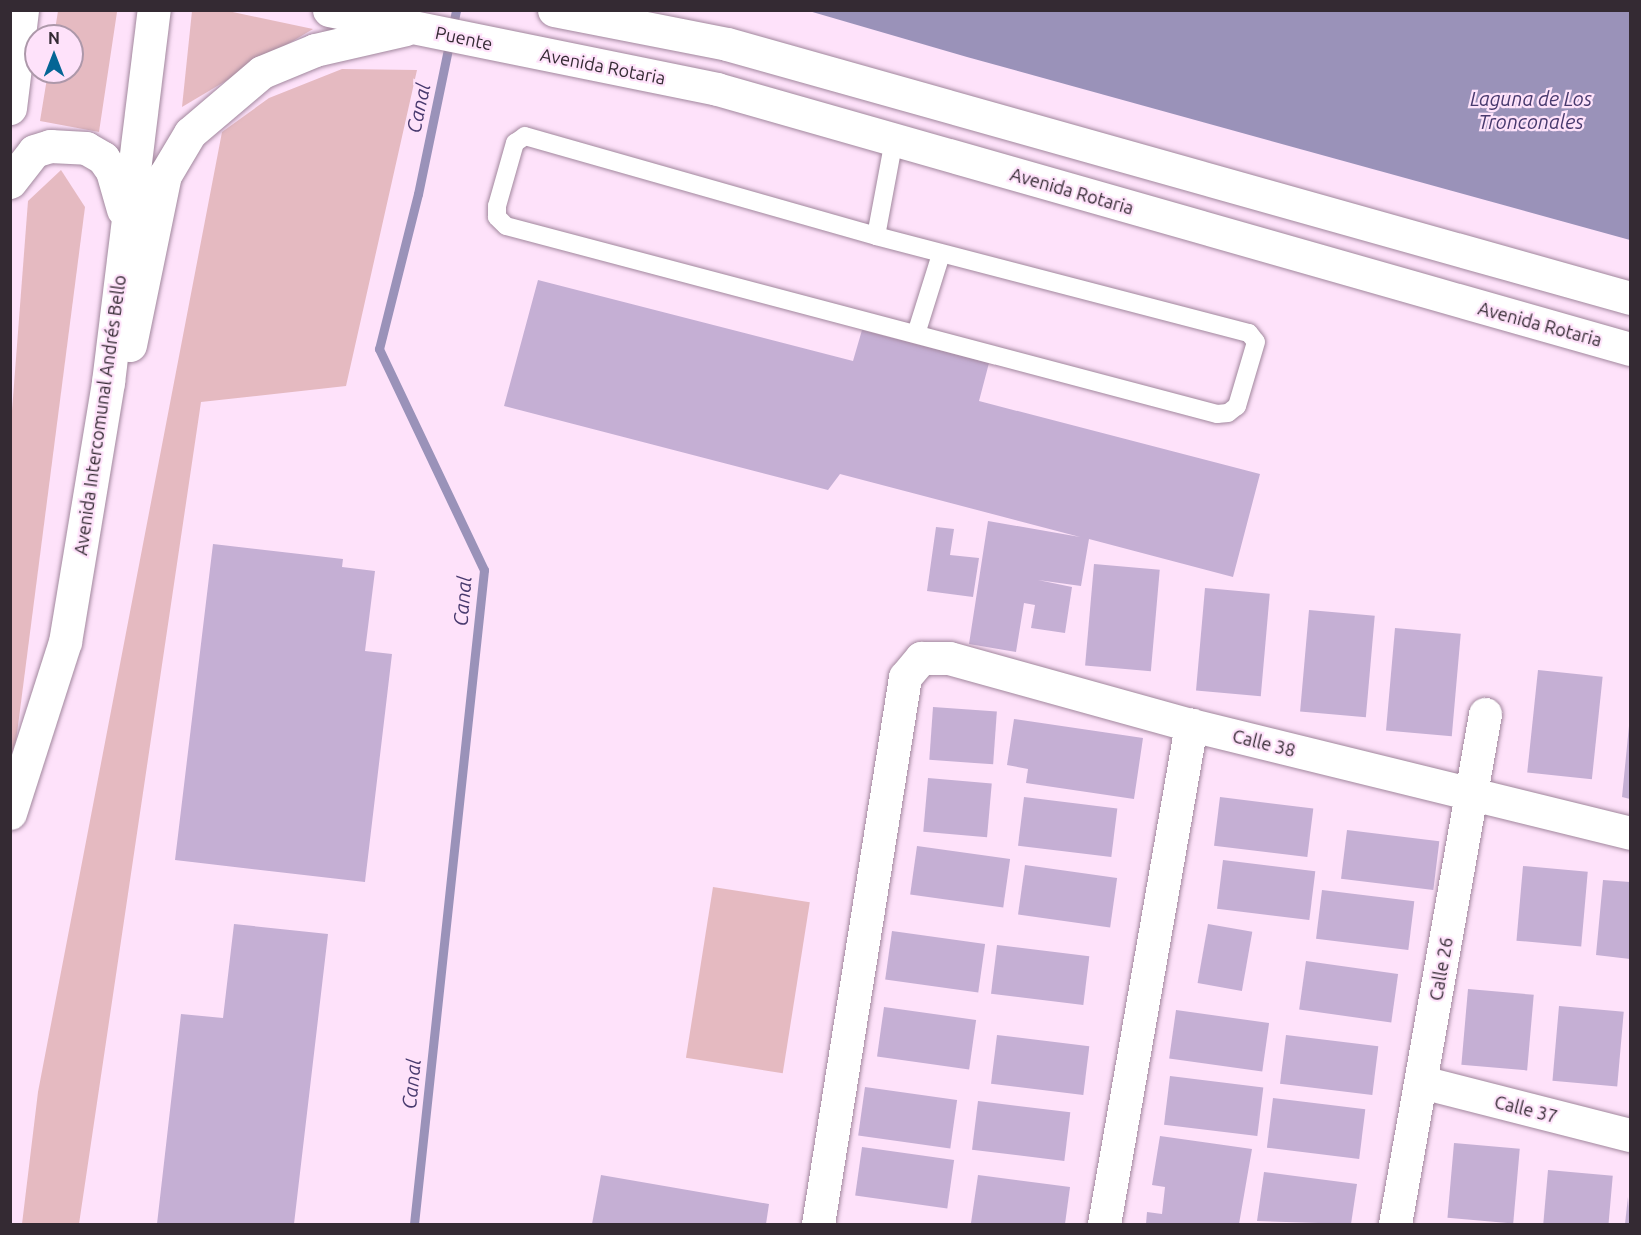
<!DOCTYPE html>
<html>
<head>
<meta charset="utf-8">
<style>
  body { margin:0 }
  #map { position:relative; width:1641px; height:1235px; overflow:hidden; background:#fee2fa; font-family:Ubuntu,sans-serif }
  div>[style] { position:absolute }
  .green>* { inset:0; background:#e5bac1; transform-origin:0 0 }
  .water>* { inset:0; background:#9a92b9 }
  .stream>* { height:9px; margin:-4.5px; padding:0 4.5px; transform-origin:4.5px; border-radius:4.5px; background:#9a92b9 }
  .building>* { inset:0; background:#c5afd4; transform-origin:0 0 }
  .roads { filter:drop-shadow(0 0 2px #a1879d) drop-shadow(0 0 2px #a1879d) }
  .lane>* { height:18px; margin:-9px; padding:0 9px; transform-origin:9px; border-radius:9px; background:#fff }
  .street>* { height:33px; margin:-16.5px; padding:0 16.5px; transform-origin:16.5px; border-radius:16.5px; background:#fff }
  .secondary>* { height:33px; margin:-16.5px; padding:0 16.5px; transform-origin:16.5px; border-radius:16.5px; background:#fff }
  span { translate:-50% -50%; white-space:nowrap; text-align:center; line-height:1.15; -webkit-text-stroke:4.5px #fee2fa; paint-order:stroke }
  .street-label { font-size:18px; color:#342a33 }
  .water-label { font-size:20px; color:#483a6e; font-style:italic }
  .frame { position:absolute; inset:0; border:12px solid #342a33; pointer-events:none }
  .north { position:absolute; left:24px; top:24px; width:60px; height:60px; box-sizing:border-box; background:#fee2fa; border:2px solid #ad98aa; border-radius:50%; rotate:0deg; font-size:16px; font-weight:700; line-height:24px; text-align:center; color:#342a33 }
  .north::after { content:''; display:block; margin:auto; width:21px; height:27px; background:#046595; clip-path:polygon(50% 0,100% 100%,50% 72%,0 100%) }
</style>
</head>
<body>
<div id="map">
  <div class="green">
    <i style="clip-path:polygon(58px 11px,117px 12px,99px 132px,40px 121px,48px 72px,72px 72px,72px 36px,54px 36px)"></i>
    <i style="clip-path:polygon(192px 11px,228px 11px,313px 29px,182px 107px)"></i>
    <i style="clip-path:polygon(342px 69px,417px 70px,346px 386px,201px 402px,79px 1224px,22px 1224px,38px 1092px,222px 132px,269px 98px)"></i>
    <i style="clip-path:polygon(61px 170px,85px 207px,16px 741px,11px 755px,10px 437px,28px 201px)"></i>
    <i style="left:713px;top:887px;width:98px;height:173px;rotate:9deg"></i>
  </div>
  <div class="water">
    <i style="clip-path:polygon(809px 11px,1630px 11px,1630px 240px,967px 57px)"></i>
  </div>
  <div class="stream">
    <i style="left:414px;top:1224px;width:658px;rotate:-83.89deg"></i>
    <i style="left:484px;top:570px;width:245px;rotate:-115.4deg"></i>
    <i style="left:379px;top:349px;width:160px;rotate:-75.9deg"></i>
    <i style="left:418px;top:194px;width:188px;rotate:-78.3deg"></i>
  </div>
  <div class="building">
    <i style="clip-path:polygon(538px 280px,853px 361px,862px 330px,989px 363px,979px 401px,1260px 474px,1233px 577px,1089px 539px,1081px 586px,1038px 580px,1072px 587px,1065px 633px,1031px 628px,1035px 605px,1024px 603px,1016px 652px,969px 644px,988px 521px,1080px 537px,840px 474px,828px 490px,504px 406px)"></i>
    <i style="clip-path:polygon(936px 527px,954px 529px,950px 555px,979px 558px,973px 597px,927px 591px)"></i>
    <i style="clip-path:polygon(213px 544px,343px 559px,342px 567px,375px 571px,365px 651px,392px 654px,365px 882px,175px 860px)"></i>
    <i style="left:1094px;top:564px;width:66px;height:102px;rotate:5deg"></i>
    <i style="left:1205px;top:588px;width:65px;height:103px;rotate:5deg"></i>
    <i style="left:1309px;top:610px;width:66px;height:102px;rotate:5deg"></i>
    <i style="left:1395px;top:628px;width:66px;height:103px;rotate:5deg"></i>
    <i style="left:1538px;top:670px;width:65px;height:103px;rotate:6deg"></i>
    <i style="left:933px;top:707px;width:64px;height:53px;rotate:4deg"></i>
    <i style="clip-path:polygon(1014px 719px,1143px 738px,1134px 799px,1026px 783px,1028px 769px,1007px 765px)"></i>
    <i style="clip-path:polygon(1629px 726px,1630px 726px,1630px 799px,1622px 797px)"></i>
    <i style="left:928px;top:778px;width:64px;height:54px;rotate:5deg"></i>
    <i style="left:1024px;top:797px;width:94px;height:49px;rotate:7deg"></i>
    <i style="left:1220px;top:797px;width:94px;height:49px;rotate:7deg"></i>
    <i style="left:1347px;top:830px;width:93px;height:49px;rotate:7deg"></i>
    <i style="left:917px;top:846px;width:94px;height:49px;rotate:8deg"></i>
    <i style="left:1223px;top:860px;width:93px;height:49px;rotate:7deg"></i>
    <i style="left:1025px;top:865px;width:93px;height:50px;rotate:8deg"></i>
    <i style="left:1523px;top:866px;width:65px;height:75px;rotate:5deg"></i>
    <i style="clip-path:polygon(1603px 880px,1630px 882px,1630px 959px,1596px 955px)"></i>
    <i style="left:1322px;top:890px;width:93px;height:49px;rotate:7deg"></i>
    <i style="clip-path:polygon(234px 924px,328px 934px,294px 1224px,157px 1224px,181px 1014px,223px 1018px)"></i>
    <i style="left:1208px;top:924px;width:45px;height:60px;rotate:10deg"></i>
    <i style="left:892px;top:931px;width:94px;height:49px;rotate:8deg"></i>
    <i style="left:997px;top:945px;width:93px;height:49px;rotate:7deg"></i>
    <i style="left:1306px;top:961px;width:93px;height:49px;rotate:8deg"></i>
    <i style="left:1468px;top:989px;width:66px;height:76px;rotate:5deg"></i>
    <i style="left:1559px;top:1006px;width:65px;height:75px;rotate:5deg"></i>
    <i style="left:884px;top:1007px;width:93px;height:50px;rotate:8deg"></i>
    <i style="left:1176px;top:1010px;width:94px;height:49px;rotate:8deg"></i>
    <i style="left:997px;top:1035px;width:93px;height:49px;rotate:7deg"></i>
    <i style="left:1286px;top:1035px;width:93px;height:49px;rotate:7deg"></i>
    <i style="left:1170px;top:1076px;width:94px;height:49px;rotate:7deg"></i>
    <i style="left:865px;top:1087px;width:93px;height:49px;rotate:8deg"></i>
    <i style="left:1273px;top:1098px;width:93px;height:50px;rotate:7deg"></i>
    <i style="left:978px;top:1101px;width:93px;height:49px;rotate:7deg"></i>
    <i style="clip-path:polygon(1160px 1136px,1252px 1149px,1239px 1224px,1146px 1224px,1147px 1212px,1162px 1214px,1165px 1187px,1152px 1185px)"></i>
    <i style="left:1454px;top:1143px;width:66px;height:75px;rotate:5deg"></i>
    <i style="left:862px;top:1147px;width:93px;height:49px;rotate:8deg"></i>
    <i style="left:1548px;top:1170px;width:65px;height:54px;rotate:5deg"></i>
    <i style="clip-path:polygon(1264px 1172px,1357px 1184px,1351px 1224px,1257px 1221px)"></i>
    <i style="clip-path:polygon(601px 1175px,769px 1204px,766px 1224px,592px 1224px)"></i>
    <i style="clip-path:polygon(978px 1175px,1070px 1187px,1065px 1224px,971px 1223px)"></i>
    <i style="clip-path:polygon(1628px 1197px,1630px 1224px,1625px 1224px)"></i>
  </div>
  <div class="roads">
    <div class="lane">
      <i style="left:525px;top:136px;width:365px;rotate:15.9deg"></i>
      <i style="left:876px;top:236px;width:385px;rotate:14.6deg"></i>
      <i style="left:1249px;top:333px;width:11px;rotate:52deg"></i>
      <i style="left:1256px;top:342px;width:67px;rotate:106.5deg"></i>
      <i style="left:1237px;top:406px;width:11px;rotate:142deg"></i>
      <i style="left:1228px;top:413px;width:11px;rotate:175deg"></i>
      <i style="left:1217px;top:414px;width:735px;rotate:-165.19deg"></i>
      <i style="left:506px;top:226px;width:13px;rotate:-135deg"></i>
      <i style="left:497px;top:217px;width:11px;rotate:-90deg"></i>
      <i style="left:497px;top:206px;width:66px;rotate:-74.1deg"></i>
      <i style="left:515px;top:143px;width:12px;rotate:-35deg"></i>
      <i style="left:876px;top:236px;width:98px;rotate:-79.4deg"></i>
      <i style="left:916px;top:334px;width:84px;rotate:-72.6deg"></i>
    </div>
    <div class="street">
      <i style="left:1422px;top:1082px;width:215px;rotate:14.3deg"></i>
      <i style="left:818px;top:1224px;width:554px;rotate:-80.96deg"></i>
      <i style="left:905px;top:677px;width:25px;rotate:-50deg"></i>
      <i style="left:921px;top:658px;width:28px"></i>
      <i style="left:949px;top:658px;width:251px;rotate:15.5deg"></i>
      <i style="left:1191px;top:725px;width:452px;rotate:13.8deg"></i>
      <i style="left:1104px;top:1224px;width:507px;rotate:-80.11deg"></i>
      <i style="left:1395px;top:1224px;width:518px;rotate:-79.99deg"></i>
    </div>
    <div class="secondary">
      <i style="left:329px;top:10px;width:396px;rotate:11.5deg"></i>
      <i style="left:717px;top:89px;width:949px;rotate:15.9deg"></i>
      <i style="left:554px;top:10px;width:176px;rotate:11.1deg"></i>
      <i style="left:727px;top:44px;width:938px;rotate:15.71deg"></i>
      <i style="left:10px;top:108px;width:99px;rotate:-83deg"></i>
      <i style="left:10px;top:182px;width:39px;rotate:-52deg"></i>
      <i style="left:34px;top:151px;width:17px;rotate:-17deg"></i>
      <i style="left:50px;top:146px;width:36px;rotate:3deg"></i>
      <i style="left:86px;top:148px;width:20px;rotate:30deg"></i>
      <i style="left:103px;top:158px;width:16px;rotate:55deg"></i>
      <i style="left:112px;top:171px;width:40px;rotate:74deg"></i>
      <i style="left:130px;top:345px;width:174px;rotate:-78.4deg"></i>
      <i style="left:165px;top:175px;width:49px;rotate:-59.2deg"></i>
      <i style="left:190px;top:133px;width:94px;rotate:-40.3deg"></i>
      <i style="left:262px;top:72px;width:57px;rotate:-22.5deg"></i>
      <i style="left:315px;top:50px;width:93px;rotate:-13deg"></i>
      <i style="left:10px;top:813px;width:180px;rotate:-72.2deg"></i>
      <i style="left:65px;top:642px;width:264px;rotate:-80.6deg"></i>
      <i style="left:108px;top:382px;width:375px;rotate:-83deg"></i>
    </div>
  </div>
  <div class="street-label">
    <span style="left:464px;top:38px;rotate:12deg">Puente</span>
    <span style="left:603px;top:66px;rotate:11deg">Avenida Rotaria</span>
    <span style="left:1072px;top:191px;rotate:16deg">Avenida Rotaria</span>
    <span style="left:1540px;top:324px;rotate:15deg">Avenida Rotaria</span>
    <span style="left:100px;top:415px;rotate:-82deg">Avenida Intercomunal Andrés Bello</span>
    <span style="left:1264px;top:743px;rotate:14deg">Calle 38</span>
    <span style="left:1441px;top:969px;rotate:-80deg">Calle 26</span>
    <span style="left:1526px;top:1109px;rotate:14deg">Calle 37</span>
  </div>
  <div class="water-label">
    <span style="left:1531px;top:110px">Laguna de Los<br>Tronconales</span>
    <span style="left:418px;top:108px;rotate:-78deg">Canal</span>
    <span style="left:462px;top:601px;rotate:-85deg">Canal</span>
    <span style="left:411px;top:1084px;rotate:-84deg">Canal</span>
  </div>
  <div class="frame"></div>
  <div class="north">N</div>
</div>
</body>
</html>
